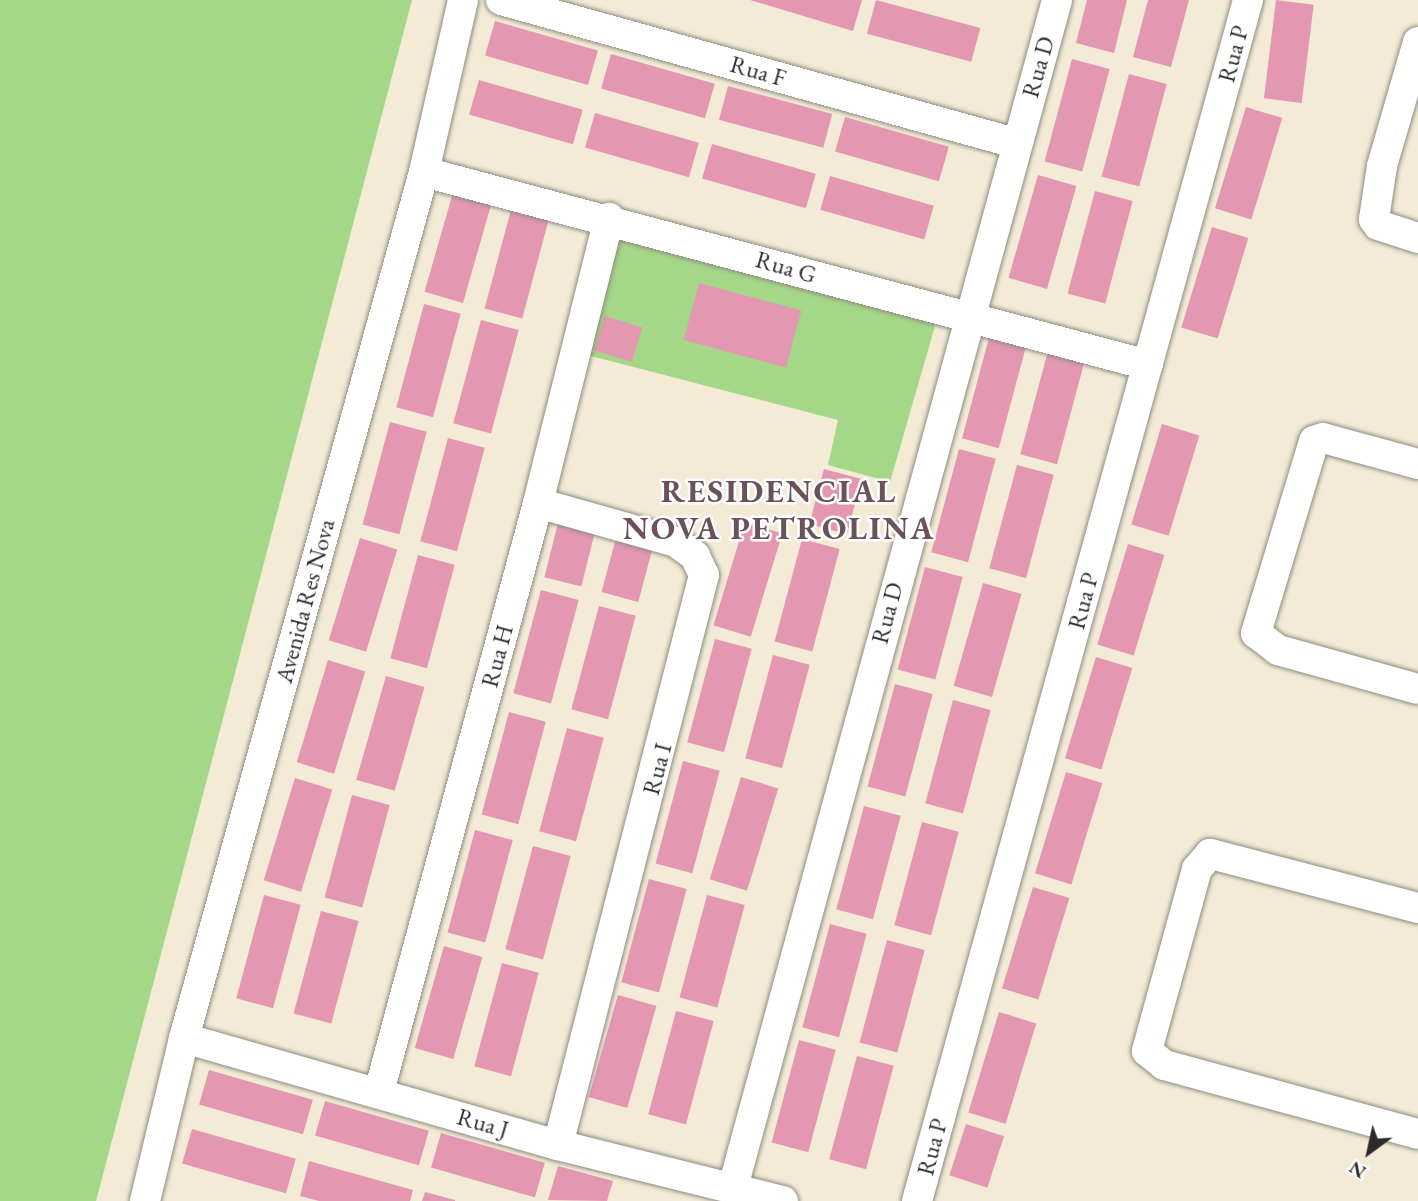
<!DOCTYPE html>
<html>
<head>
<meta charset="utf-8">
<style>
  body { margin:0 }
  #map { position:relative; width:1418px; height:1201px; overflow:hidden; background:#f3ebd6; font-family:"EB Garamond",serif }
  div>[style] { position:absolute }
  .green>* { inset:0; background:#a4d787 }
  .building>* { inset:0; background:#e397b1; transform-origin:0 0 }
  .roads { filter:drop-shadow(0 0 2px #8f8b80) drop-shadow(0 0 2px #8f8b80) }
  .minor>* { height:30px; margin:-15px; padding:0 15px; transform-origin:15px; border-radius:15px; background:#fff }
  span { translate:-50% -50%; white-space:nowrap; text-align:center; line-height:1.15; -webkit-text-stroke:5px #fff; paint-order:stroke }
  .street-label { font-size:24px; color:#2b2b2b }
  .district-label { font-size:32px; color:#6b515a; font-weight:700; letter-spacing:2px }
  .north { position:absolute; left:1334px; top:1117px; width:70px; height:70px; -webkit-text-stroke:5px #fff; paint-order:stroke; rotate:213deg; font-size:19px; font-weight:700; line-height:28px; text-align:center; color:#2b2b2b }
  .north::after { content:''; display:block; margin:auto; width:24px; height:32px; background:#2b2b2b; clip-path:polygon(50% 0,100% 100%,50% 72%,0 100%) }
</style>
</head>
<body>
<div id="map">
  <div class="green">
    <i style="clip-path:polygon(0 0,412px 0,96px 1201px,0 1201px)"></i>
    <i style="clip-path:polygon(623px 232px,932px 315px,935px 326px,890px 482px,828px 465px,838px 420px,587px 355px,615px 242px)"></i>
  </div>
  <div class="building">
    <i style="clip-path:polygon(750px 0,862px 0,853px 31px)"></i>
    <i style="left:876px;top:0;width:108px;height:35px;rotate:15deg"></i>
    <i style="clip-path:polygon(1087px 0,1127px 0,1114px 53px,1076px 43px)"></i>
    <i style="clip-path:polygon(1148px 0,1189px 0,1171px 67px,1133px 57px)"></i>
    <i style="left:1276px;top:0;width:38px;height:99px;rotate:7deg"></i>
    <i style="left:495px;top:21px;width:107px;height:36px;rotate:16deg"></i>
    <i style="left:611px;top:54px;width:108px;height:36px;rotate:16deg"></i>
    <i style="left:1072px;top:59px;width:39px;height:106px;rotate:15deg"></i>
    <i style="left:1129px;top:74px;width:39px;height:106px;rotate:15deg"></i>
    <i style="left:479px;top:80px;width:108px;height:36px;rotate:16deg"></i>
    <i style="left:728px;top:86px;width:108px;height:35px;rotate:15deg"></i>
    <i style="left:1246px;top:107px;width:38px;height:106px;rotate:17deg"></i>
    <i style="left:595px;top:113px;width:108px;height:36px;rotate:16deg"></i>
    <i style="left:845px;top:117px;width:108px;height:36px;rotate:16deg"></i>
    <i style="left:712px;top:144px;width:108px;height:36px;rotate:16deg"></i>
    <i style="left:1038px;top:175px;width:40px;height:107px;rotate:16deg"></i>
    <i style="left:830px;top:176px;width:108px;height:35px;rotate:16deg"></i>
    <i style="left:454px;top:189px;width:40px;height:107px;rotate:16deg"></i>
    <i style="left:1095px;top:191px;width:39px;height:106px;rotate:15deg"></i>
    <i style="left:512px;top:206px;width:39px;height:106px;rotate:15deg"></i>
    <i style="left:1212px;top:227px;width:38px;height:105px;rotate:17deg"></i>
    <i style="left:699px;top:283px;width:106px;height:59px;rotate:15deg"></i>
    <i style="left:424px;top:304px;width:38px;height:107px;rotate:15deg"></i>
    <i style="left:605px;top:316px;width:39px;height:36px;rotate:17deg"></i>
    <i style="left:481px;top:320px;width:39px;height:107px;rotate:15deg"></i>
    <i style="left:990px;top:334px;width:38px;height:108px;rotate:15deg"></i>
    <i style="left:1048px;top:351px;width:38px;height:107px;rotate:15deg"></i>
    <i style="left:390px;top:422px;width:38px;height:106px;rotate:15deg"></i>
    <i style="left:1162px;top:424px;width:39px;height:105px;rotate:17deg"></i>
    <i style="left:448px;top:438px;width:38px;height:107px;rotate:15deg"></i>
    <i style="left:959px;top:449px;width:38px;height:107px;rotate:15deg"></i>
    <i style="left:1017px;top:465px;width:38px;height:107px;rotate:15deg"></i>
    <i style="left:824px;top:469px;width:39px;height:57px;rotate:15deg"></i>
    <i style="left:745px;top:522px;width:39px;height:108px;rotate:17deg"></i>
    <i style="left:558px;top:523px;width:38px;height:56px;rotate:14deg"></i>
    <i style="left:360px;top:538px;width:39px;height:107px;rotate:17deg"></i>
    <i style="left:616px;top:538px;width:38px;height:56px;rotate:15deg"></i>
    <i style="left:802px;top:539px;width:39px;height:106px;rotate:15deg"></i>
    <i style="left:1128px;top:544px;width:38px;height:105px;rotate:17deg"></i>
    <i style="left:418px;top:555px;width:38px;height:107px;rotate:15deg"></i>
    <i style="left:925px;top:567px;width:39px;height:106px;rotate:15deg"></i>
    <i style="left:983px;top:583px;width:40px;height:107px;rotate:16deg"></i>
    <i style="left:541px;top:590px;width:39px;height:107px;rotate:15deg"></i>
    <i style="left:599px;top:606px;width:38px;height:107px;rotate:15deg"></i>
    <i style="left:715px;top:639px;width:38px;height:107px;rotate:15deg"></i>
    <i style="left:773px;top:655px;width:38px;height:107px;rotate:15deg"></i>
    <i style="left:1096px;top:657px;width:38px;height:106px;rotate:17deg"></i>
    <i style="left:328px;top:660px;width:39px;height:107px;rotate:17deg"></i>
    <i style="left:386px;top:676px;width:40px;height:108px;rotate:16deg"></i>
    <i style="left:895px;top:684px;width:39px;height:106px;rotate:15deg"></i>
    <i style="left:953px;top:700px;width:39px;height:107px;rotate:15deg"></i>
    <i style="left:509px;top:712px;width:38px;height:106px;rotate:15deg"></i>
    <i style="left:567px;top:728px;width:38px;height:107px;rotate:15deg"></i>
    <i style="left:683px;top:761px;width:38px;height:106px;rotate:15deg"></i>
    <i style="left:1066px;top:772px;width:38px;height:106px;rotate:17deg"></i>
    <i style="left:741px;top:777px;width:39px;height:107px;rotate:17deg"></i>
    <i style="left:295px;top:778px;width:39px;height:107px;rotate:17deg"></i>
    <i style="left:352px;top:795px;width:39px;height:106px;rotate:15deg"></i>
    <i style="left:864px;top:806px;width:38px;height:107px;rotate:15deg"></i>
    <i style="left:922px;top:822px;width:38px;height:107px;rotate:15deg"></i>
    <i style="left:475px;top:830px;width:39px;height:106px;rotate:15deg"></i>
    <i style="left:533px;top:846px;width:39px;height:107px;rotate:15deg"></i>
    <i style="left:649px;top:879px;width:39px;height:107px;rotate:15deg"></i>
    <i style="left:1033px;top:887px;width:38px;height:106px;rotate:17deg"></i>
    <i style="left:264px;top:895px;width:38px;height:107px;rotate:15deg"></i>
    <i style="left:707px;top:895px;width:39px;height:106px;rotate:15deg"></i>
    <i style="left:321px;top:911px;width:39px;height:106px;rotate:15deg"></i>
    <i style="left:830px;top:924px;width:38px;height:107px;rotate:15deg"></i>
    <i style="left:887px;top:940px;width:39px;height:106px;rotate:15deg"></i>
    <i style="left:444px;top:946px;width:40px;height:106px;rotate:16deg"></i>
    <i style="left:502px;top:963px;width:38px;height:107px;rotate:15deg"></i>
    <i style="left:618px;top:995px;width:40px;height:106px;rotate:16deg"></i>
    <i style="left:676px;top:1011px;width:39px;height:107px;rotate:15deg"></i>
    <i style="left:999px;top:1012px;width:39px;height:105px;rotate:17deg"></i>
    <i style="left:799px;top:1040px;width:38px;height:106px;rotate:15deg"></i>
    <i style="left:857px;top:1056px;width:38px;height:107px;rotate:15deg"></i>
    <i style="left:209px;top:1070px;width:108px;height:36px;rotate:16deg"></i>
    <i style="left:325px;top:1101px;width:108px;height:36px;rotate:16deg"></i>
    <i style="left:966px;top:1124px;width:40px;height:54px;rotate:18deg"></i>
    <i style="left:192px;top:1129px;width:108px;height:36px;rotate:16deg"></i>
    <i style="left:441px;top:1133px;width:108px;height:36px;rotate:16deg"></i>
    <i style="clip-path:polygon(309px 1161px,413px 1190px,410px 1201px,319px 1201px,300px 1196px)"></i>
    <i style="clip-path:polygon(558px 1166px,613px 1181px,607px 1201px,548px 1200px)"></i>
    <i style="clip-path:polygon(425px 1192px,455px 1200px,455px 1201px,422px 1201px)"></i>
  </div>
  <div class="roads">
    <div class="minor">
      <i style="left:501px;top:0;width:534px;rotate:15.55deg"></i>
      <i style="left:1418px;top:42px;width:129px;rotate:106.2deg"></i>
      <i style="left:1382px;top:166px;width:54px;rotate:98.6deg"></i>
      <i style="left:1374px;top:219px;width:7px;rotate:56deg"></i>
      <i style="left:1378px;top:225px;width:42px;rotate:18deg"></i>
      <i style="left:424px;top:172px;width:749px;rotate:14.93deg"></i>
      <i style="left:1418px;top:464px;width:98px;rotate:-164.7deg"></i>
      <i style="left:1323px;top:438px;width:9px;rotate:162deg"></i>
      <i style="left:1314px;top:441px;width:201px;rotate:106.8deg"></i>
      <i style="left:1256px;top:633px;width:28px;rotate:38deg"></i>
      <i style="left:1278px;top:650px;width:145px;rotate:15.6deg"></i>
      <i style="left:538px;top:503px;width:143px;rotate:15.8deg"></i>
      <i style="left:676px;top:542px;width:24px;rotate:36deg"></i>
      <i style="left:695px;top:556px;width:21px;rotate:65deg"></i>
      <i style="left:704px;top:575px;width:588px;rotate:104.37deg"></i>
      <i style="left:1418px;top:908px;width:215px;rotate:-165.4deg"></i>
      <i style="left:1210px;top:854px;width:20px;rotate:131deg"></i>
      <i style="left:1197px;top:869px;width:189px;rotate:105.4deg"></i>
      <i style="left:1147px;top:1051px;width:22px;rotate:39deg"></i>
      <i style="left:1164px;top:1065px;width:263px;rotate:15.2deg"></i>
      <i style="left:184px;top:1038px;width:389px;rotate:16deg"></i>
      <i style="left:558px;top:1145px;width:232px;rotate:14deg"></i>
      <i style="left:379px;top:1092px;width:610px;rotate:-74.89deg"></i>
      <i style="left:538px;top:503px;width:294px;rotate:-76deg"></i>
      <i style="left:733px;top:1187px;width:1230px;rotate:-74.73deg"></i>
      <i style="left:145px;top:1201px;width:168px;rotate:-76.5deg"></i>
      <i style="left:184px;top:1038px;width:899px;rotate:-74.51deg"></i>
      <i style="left:424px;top:172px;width:176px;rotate:-77.2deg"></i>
      <i style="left:917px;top:1201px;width:1246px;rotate:-74.59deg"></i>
    </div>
  </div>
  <div class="street-label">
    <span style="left:1233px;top:54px;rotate:-75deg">Rua P</span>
    <span style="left:1038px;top:67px;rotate:-74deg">Rua D</span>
    <span style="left:758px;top:71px;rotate:16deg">Rua F</span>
    <span style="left:786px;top:267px;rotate:16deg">Rua G</span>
    <span style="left:305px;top:601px;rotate:-75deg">Avenida Res Nova</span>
    <span style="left:1083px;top:601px;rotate:-75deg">Rua P</span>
    <span style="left:887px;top:613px;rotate:-75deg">Rua D</span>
    <span style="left:497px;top:656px;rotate:-75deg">Rua H</span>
    <span style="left:657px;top:769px;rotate:-75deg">Rua I</span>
    <span style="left:483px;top:1123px;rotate:16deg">Rua J</span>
    <span style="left:932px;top:1147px;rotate:-75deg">Rua P</span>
  </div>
  <div class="district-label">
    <span style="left:779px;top:510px">RESIDENCIAL<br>NOVA PETROLINA</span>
  </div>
  <div class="north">N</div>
</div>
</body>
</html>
